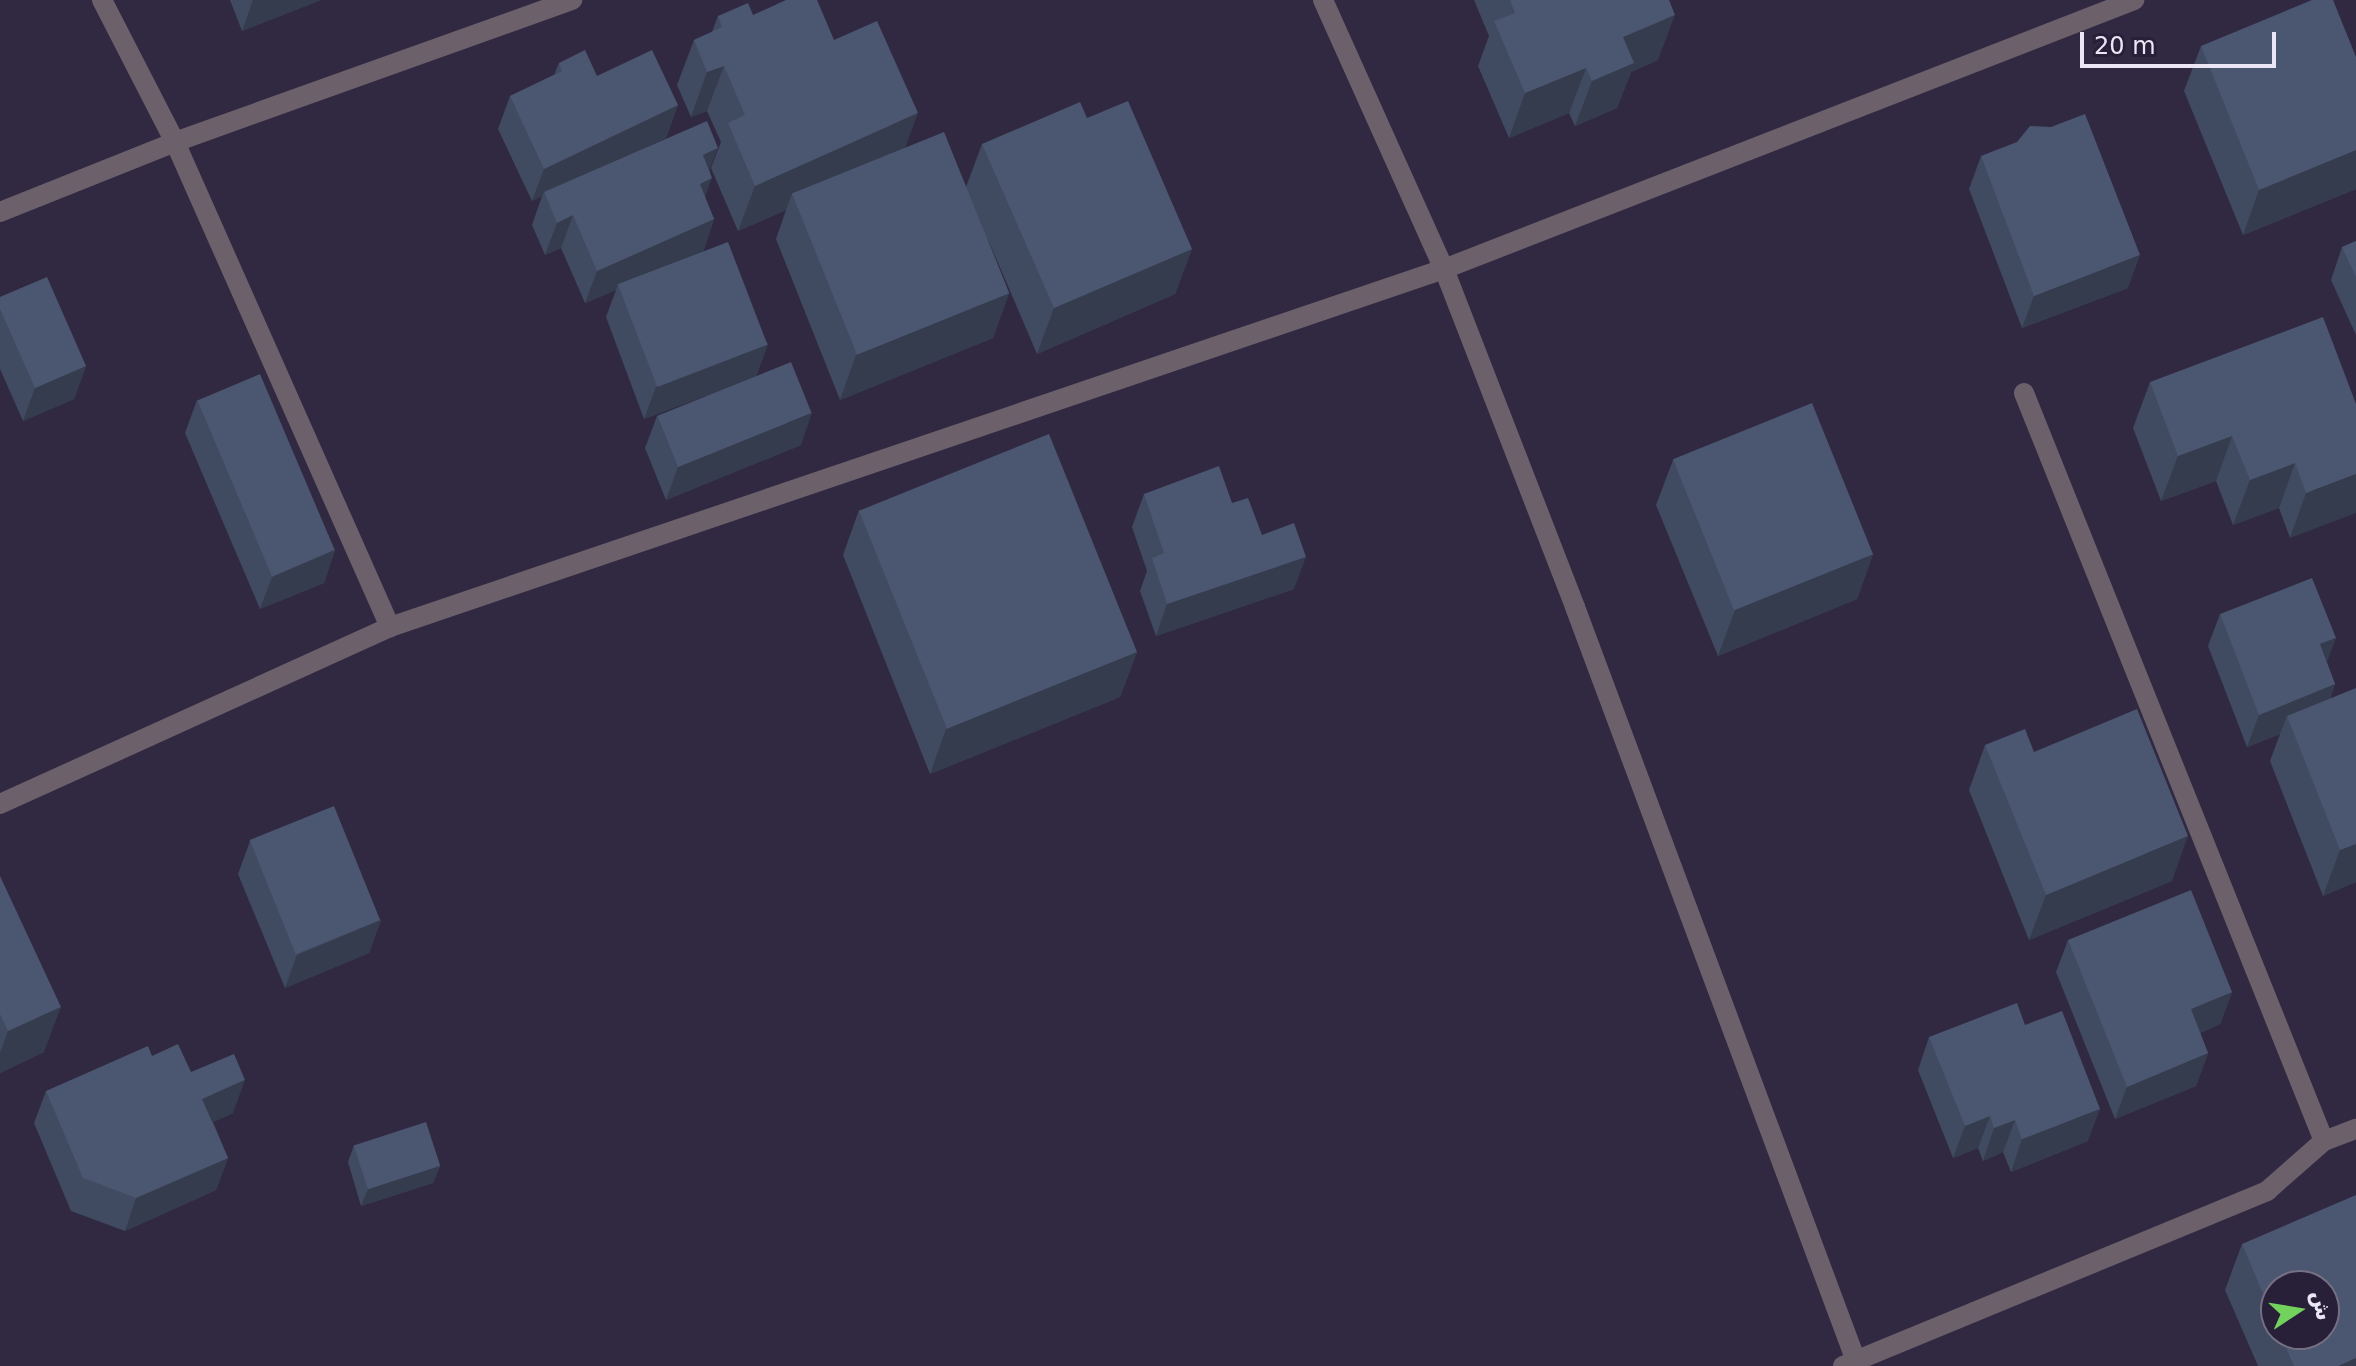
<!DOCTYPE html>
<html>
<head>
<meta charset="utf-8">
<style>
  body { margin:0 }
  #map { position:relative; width:2356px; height:1366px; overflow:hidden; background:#312942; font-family:"DejaVu Sans","Noto Naskh Arabic",sans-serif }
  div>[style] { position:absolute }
  .minor>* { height:20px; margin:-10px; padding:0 10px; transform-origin:10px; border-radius:10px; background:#6c616b }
  .wall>* { inset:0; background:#404a60 }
  .shaded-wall>* { inset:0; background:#343c4e }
  .building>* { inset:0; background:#4b5670; transform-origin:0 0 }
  span { translate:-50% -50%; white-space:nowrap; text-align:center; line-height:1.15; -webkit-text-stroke:8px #272038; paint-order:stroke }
  .north { position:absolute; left:2260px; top:1270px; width:80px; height:80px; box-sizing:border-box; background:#272038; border:2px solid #756f84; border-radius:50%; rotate:78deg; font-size:22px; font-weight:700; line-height:32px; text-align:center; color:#eae6f6 }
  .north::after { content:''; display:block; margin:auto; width:28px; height:36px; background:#72d25d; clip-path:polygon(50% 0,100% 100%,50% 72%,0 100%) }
  .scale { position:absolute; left:2080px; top:32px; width:196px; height:36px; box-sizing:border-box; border:4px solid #eae6f6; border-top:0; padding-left:10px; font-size:24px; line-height:28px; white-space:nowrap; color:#eae6f6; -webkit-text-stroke:6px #272038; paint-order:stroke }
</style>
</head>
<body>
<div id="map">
  <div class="minor">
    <i style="left:102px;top:0;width:160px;rotate:62.8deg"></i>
    <i style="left:175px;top:142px;width:531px;rotate:66.09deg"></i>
    <i style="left:1323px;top:0;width:295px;rotate:65.8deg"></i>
    <i style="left:1444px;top:269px;width:362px;rotate:68.8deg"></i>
    <i style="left:1575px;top:607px;width:805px;rotate:69.56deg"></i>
    <i style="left:0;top:212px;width:188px;rotate:-21.8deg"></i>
    <i style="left:175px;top:142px;width:422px;rotate:-19.7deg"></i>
    <i style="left:2024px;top:393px;width:806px;rotate:68.15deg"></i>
    <i style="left:0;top:804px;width:428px;rotate:-24.4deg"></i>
    <i style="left:390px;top:627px;width:1113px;rotate:-18.76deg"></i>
    <i style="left:1444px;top:269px;width:741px;rotate:-21.3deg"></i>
    <i style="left:1843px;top:1366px;width:459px;rotate:-22.4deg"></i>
    <i style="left:2267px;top:1191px;width:76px;rotate:-41.3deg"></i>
    <i style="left:2324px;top:1141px;width:34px;rotate:-21deg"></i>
  </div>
  <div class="wall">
    <i style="clip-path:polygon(230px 0,321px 0,242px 31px)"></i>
    <i style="clip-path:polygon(1474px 0,1669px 0,1658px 60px,1631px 72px,1617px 108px,1575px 126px,1569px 113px,1509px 138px,1478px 66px,1489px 36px)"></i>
    <i style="clip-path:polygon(753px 15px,834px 40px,905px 148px,966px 187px,982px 144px,1087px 118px,1192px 249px,1175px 294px,1037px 354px,987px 237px,1009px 293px,993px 338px,840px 400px,776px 239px,786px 210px,738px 231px,711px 168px,721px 142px,707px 111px,691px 117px,677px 85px,694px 40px,712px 32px,718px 16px)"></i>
    <i style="clip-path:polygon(2201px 46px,2356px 57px,2356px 189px,2243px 235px,2184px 91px)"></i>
    <i style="clip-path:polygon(559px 63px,678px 105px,666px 138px,640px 150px,710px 171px,705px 197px,714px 219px,703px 252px,768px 344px,756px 376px,801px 445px,666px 500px,645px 448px,657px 416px,726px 388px,644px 419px,606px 317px,616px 290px,585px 303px,561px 248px,545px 255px,532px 225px,542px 196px,532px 201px,498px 129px,510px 96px,554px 75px)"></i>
    <i style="clip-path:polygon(1981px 156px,2128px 288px,2022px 328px,1969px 189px)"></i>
    <i style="clip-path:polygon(2356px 241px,2356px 335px,2331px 280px,2342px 247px)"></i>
    <i style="clip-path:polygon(0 297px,86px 366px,74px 399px,23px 421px,0 369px)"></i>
    <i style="clip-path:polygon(2150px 382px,2356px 404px,2290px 538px,2279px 508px,2233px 525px,2216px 481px,2161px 501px,2133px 428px)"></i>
    <i style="clip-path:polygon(197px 400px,335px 550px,324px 583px,260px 609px,185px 433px)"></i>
    <i style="clip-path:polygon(1673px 460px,1873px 554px,1857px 599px,1718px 656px,1656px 505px)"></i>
    <i style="clip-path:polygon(1144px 494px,1232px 503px,1262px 535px,1294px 589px,1156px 636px,1140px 591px,1147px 571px,1132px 527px)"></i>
    <i style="clip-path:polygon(859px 510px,1137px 652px,1120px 697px,930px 774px,843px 555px)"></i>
    <i style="clip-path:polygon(2220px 614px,2327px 663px,2335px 684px,2330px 699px,2356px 882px,2323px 896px,2270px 761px,2280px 734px,2247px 747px,2208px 646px)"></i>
    <i style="clip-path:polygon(1985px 745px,2034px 752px,2172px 881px,2029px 940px,1969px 790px)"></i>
    <i style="clip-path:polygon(250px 841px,381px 920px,369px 953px,285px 988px,238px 874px)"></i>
    <i style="clip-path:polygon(0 876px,44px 1052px,0 1073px)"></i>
    <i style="clip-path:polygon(2068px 940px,2232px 992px,2220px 1024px,2200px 1033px,2208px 1053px,2196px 1086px,2115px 1119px,2056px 972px)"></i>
    <i style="clip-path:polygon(2025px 1025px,2088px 1141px,2011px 1172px,2003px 1152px,1983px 1161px,1978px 1148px,1953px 1158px,1918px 1070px,1929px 1037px)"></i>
    <i style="clip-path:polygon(152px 1056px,191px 1072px,233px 1113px,213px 1122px,228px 1158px,216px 1190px,125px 1231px,71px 1211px,34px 1123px,46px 1091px)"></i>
    <i style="clip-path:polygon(354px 1145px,440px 1166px,433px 1183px,361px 1206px,348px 1162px)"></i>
    <i style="clip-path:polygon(evenodd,2242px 1244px,2356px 1366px,2258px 1366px,2225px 1290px,2242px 1244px,2276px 1286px,2324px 1334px,2276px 1334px,2276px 1286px)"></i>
  </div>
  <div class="shaded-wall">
    <i style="clip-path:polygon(253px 0,321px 0,242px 31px)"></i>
    <i style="clip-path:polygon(1675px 15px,1658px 60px,1631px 72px,1617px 108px,1575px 126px,1592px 81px,1623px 37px)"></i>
    <i style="clip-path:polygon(724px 66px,707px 111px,691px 117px,707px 72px)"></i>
    <i style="clip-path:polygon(1586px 68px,1569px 113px,1509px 138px,1525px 93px)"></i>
    <i style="clip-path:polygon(678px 105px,666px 138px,545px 195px,544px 192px,542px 196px,532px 201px,544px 169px)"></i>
    <i style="clip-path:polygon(918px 113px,901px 159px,792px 194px,786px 210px,738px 231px,755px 186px)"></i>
    <i style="clip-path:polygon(718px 148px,706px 180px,703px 155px)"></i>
    <i style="clip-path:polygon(2356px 150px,2356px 189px,2243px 235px,2259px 190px)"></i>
    <i style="clip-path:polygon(712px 178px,700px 211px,700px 184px)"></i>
    <i style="clip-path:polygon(573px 215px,561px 248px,545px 255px,557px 223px)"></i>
    <i style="clip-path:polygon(714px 219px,703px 252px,618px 284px,616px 290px,585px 303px,597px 271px)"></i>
    <i style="clip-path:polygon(1192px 249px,1175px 294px,1037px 354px,1054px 308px)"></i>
    <i style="clip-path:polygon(2140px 255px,2128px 288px,2022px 328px,2034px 296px)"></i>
    <i style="clip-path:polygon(1009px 293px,993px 338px,840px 400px,856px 355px)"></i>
    <i style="clip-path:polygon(768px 344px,756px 377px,644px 419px,656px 387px)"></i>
    <i style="clip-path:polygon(86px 366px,74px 399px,23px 421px,35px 388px)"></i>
    <i style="clip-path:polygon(812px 413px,801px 445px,666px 500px,678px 467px)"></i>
    <i style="clip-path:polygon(2232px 436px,2216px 481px,2161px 501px,2178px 456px)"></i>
    <i style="clip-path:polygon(2295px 463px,2279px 508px,2233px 525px,2250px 480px)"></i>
    <i style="clip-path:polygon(2356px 474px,2356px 513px,2290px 538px,2306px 493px)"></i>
    <i style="clip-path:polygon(335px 550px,324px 583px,260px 609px,272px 577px)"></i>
    <i style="clip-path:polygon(1873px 554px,1857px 599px,1718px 656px,1735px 610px)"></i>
    <i style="clip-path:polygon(1306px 557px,1294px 589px,1156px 636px,1167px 604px)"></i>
    <i style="clip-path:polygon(2336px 638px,2324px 670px,2320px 644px)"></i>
    <i style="clip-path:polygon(1137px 652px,1120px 697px,930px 774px,946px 729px)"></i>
    <i style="clip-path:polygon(2335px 684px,2323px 717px,2287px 716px,2280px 734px,2247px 747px,2259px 715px)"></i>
    <i style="clip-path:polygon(2188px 836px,2172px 881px,2029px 940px,2046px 895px)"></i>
    <i style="clip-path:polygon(2356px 844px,2356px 882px,2323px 896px,2340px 850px)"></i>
    <i style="clip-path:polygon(381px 920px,369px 953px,285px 988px,297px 955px)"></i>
    <i style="clip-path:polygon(2232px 992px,2220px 1024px,2179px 1041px,2191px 1009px)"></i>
    <i style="clip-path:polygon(61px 1007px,44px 1052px,0 1073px,0 1053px,8px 1031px)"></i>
    <i style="clip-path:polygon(2208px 1053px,2196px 1086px,2115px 1119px,2127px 1087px)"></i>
    <i style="clip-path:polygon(245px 1080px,233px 1113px,191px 1132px,202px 1099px)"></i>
    <i style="clip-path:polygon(2100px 1109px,2088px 1141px,2011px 1172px,2022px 1139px)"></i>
    <i style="clip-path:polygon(1990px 1116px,1978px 1148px,1953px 1158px,1965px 1126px)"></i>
    <i style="clip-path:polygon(2015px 1120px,2003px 1152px,1983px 1161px,1994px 1128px)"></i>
    <i style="clip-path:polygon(228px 1158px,216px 1190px,125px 1231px,136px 1198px)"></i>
    <i style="clip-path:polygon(440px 1166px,433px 1183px,361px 1206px,368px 1189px)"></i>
    <i style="clip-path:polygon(2356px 1358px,2356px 1366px,2338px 1366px)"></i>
  </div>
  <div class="building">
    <i style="clip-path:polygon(786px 0,817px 0,834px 40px,877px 21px,918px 113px,755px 186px,728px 123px,745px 115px,724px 66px,707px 72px,694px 40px,722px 27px,718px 16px,748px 3px,753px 15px)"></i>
    <i style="clip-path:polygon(1510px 0,1669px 0,1675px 15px,1623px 37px,1634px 63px,1592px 81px,1586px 68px,1525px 93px,1494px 21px,1515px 13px)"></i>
    <i style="clip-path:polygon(2312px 0,2333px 0,2356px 57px,2356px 150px,2259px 190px,2201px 46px)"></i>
    <i style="clip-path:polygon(585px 50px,597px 76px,652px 50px,678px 105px,544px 169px,510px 96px,562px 71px,559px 63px)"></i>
    <i style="clip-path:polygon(1128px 101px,1192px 249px,1054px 308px,982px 144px,1080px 102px,1087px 118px)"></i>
    <i style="clip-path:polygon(2085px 114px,2140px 255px,2034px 296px,1981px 156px,2017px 142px,2030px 126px,2051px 127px)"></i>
    <i style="clip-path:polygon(707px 121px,718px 148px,703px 155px,712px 178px,700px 184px,714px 219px,597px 271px,573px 215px,557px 223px,544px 192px)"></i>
    <i style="left:944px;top:132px;width:174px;height:164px;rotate:68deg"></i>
    <i style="clip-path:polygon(2356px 241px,2356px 277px,2342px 247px)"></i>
    <i style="left:728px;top:242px;width:110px;height:118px;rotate:69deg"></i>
    <i style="clip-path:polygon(47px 277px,86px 366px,35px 388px,0 309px,0 297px)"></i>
    <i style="clip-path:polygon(2323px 317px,2356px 404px,2356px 474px,2306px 493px,2295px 463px,2250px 480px,2232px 436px,2178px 456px,2150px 382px)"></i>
    <i style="left:791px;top:362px;width:55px;height:144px;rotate:68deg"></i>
    <i style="left:260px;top:374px;width:191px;height:68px;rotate:67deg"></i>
    <i style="left:1812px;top:403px;width:163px;height:150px;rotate:68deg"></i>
    <i style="left:1049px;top:434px;width:235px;height:205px;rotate:68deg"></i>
    <i style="clip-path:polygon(1219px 466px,1232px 503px,1248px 498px,1262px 535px,1294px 523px,1306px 557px,1167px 604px,1152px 558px,1164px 553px,1144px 494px)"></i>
    <i style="clip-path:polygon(2312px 578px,2336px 638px,2320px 644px,2335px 684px,2259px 715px,2220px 614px)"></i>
    <i style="clip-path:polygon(2356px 688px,2356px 844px,2340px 850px,2287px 716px)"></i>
    <i style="clip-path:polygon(2137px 709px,2188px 836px,2046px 895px,1985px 745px,2025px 729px,2034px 752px)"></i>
    <i style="left:334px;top:806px;width:123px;height:91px;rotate:68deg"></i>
    <i style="clip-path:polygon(0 876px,61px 1007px,8px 1031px,0 1014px)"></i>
    <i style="clip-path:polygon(2191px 890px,2232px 992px,2191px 1009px,2208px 1053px,2127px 1087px,2068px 940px)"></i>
    <i style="clip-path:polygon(2017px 1003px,2025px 1025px,2062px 1011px,2100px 1109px,2022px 1139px,2015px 1120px,1994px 1128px,1990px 1116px,1965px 1126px,1929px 1037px)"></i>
    <i style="clip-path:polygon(178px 1044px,191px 1072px,234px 1054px,245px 1080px,202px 1099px,228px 1158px,136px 1198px,83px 1178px,46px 1091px,148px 1046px,152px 1056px)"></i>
    <i style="left:426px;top:1122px;width:46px;height:76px;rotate:72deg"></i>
    <i style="clip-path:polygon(2356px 1195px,2356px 1358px,2338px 1366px,2294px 1366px,2280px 1334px,2324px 1334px,2324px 1286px,2276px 1286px,2276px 1324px,2242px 1244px)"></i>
  </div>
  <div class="north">ش</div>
  <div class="scale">20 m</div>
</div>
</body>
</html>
